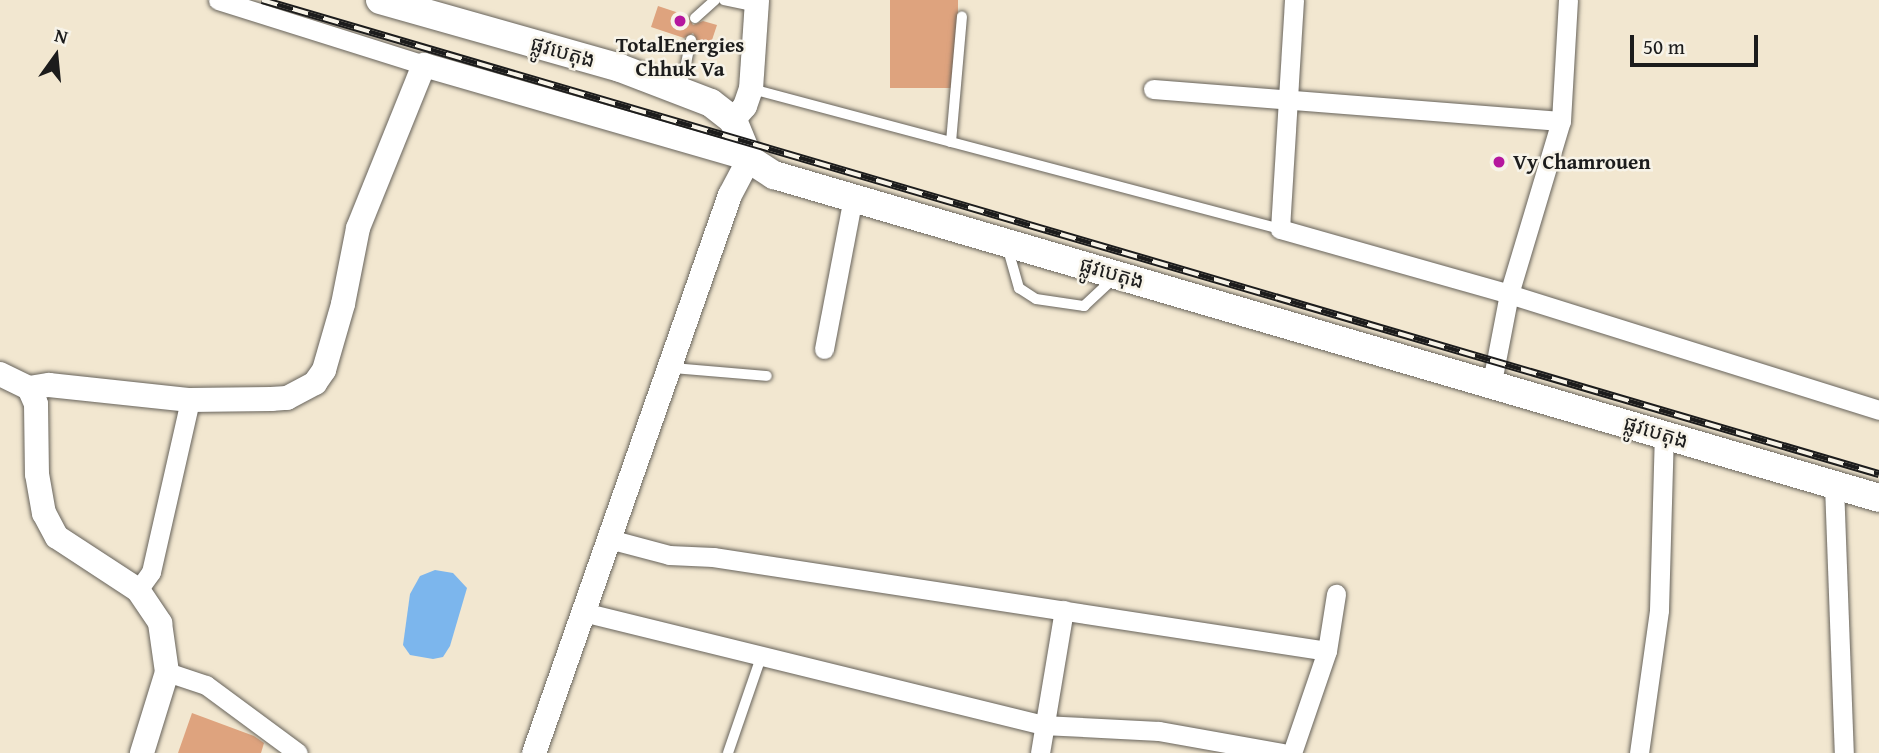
<!DOCTYPE html>
<html>
<head>
<meta charset="utf-8">
<style>
  body { margin:0 }
  #map { position:relative; width:1879px; height:753px; overflow:hidden; background:#f2e7d0; font-family:"Gentium Book Plus","Noto Sans Khmer",serif }
  div>[style] { position:absolute }
  .water>* { inset:0; background:#7cb6ed }
  .building>* { inset:0; background:#dea37e; transform-origin:0 0 }
  .roads { filter:drop-shadow(0 0 2px #67635b) drop-shadow(0 0 2px #67635b) }
  .service>* { height:10px; margin:-5px; padding:0 5px; transform-origin:5px; border-radius:5px; background:#fff }
  .minor>* { height:19px; margin:-9.5px; padding:0 9.5px; transform-origin:9.5px; border-radius:9.5px; background:#fff }
  .tertiary>* { height:24px; margin:-12px; padding:0 12px; transform-origin:12px; border-radius:12px; background:#fff }
  .secondary>* { height:28px; margin:-14px; padding:0 14px; transform-origin:14px; border-radius:14px; background:#fff }
  .rail>* { height:8px; margin-top:-4px; transform-origin:0; background:repeating-linear-gradient(90deg,#f7f3e8 0 16px,#1c1c1c 0 32px); box-sizing:border-box; border-block:2px solid #1c1c1c }
  .dots>* { width:19px; height:19px; translate:-50% -50%; box-sizing:border-box; border:4px solid #f7f3e8; border-radius:50% }
  span { translate:-50% -50%; white-space:nowrap; text-align:center; line-height:1.15; -webkit-text-stroke:5px #f7f3e8; paint-order:stroke }
  .poi-label { font-size:21px; color:#1c1c1c; font-weight:700 }
  .left { translate:0 -50%; text-align:left }
  .street-label { font-size:21px; color:#1c1c1c }
  .north { position:absolute; left:21px; top:21px; width:70px; height:70px; -webkit-text-stroke:5px #f7f3e8; paint-order:stroke; rotate:15deg; font-size:19px; font-weight:700; line-height:28px; text-align:center; color:#1c1c1c }
  .north::after { content:''; display:block; margin:auto; width:24px; height:32px; background:#1c1c1c; clip-path:polygon(50% 0,100% 100%,50% 72%,0 100%) }
  .scale { position:absolute; left:1630px; top:35px; width:128px; height:32px; box-sizing:border-box; border:4px solid #1c1c1c; border-top:0; padding-left:9px; font-size:21px; line-height:24px; white-space:nowrap; color:#1c1c1c; -webkit-text-stroke:5px #f7f3e8; paint-order:stroke }
</style>
</head>
<body>
<div id="map">
  <div class="water">
    <i style="clip-path:polygon(435px 570px,453px 573px,467px 588px,450px 646px,443px 657px,433px 659px,410px 655px,403px 645px,410px 594px,420px 576px)"></i>
  </div>
  <div class="building">
    <i style="left:890px;top:0;width:68px;height:88px"></i>
    <i style="clip-path:polygon(658px 6px,688px 16px,693px 25px,703px 21px,717px 25px,710px 46px,698px 42px,693px 33px,684px 38px,651px 27px)"></i>
    <i style="clip-path:polygon(192px 713px,254px 736px,264px 743px,261px 753px,178px 753px)"></i>
  </div>
  <div class="roads">
    <div class="service">
      <i style="left:724px;top:0;width:33px;rotate:12deg"></i>
      <i style="left:695px;top:18px;width:27px;rotate:-42deg"></i>
      <i style="left:681px;top:87px;width:48px;rotate:-78deg"></i>
      <i style="left:752px;top:89px;width:206px;rotate:14.9deg"></i>
      <i style="left:951px;top:142px;width:126px;rotate:-85deg"></i>
      <i style="left:951px;top:142px;width:340px;rotate:14.8deg"></i>
      <i style="left:1007px;top:246px;width:44px;rotate:74.1deg"></i>
      <i style="left:1019px;top:288px;width:20px;rotate:33deg"></i>
      <i style="left:1036px;top:299px;width:49px;rotate:8.3deg"></i>
      <i style="left:1084px;top:306px;width:40px;rotate:-43deg"></i>
      <i style="left:672px;top:368px;width:95px;rotate:4.8deg"></i>
      <i style="left:728px;top:753px;width:102px;rotate:-71deg"></i>
    </div>
    <div class="minor">
      <i style="left:218px;top:0;width:216px;rotate:17.5deg"></i>
      <i style="left:1294px;top:0;width:229px;rotate:93.5deg"></i>
      <i style="left:1280px;top:229px;width:238px;rotate:15.8deg"></i>
      <i style="left:1509px;top:294px;width:388px;rotate:17.4deg"></i>
      <i style="left:1153px;top:89px;width:409px;rotate:4.5deg"></i>
      <i style="left:824px;top:349px;width:155px;rotate:-79.2deg"></i>
      <i style="left:1492px;top:382px;width:90px;rotate:-79.1deg"></i>
      <i style="left:1509px;top:294px;width:181px;rotate:-73.3deg"></i>
      <i style="left:1561px;top:121px;width:121px;rotate:-86.7deg"></i>
      <i style="left:1834px;top:485px;width:268px;rotate:87.9deg"></i>
      <i style="left:609px;top:539px;width:62px;rotate:14.9deg"></i>
      <i style="left:669px;top:555px;width:44px;rotate:2.6deg"></i>
      <i style="left:713px;top:557px;width:621px;rotate:8.7deg"></i>
      <i style="left:138px;top:590px;width:22px;rotate:-54deg"></i>
      <i style="left:151px;top:572px;width:176px;rotate:-77.2deg"></i>
      <i style="left:583px;top:612px;width:473px;rotate:13.8deg"></i>
      <i style="left:1042px;top:725px;width:117px;rotate:2.9deg"></i>
      <i style="left:1159px;top:731px;width:125px;rotate:10.1deg"></i>
      <i style="left:167px;top:672px;width:41px;rotate:18.4deg"></i>
      <i style="left:206px;top:685px;width:114px;rotate:36.5deg"></i>
      <i style="left:1040px;top:753px;width:145px;rotate:-80.5deg"></i>
      <i style="left:1292px;top:753px;width:108px;rotate:-71.1deg"></i>
      <i style="left:1327px;top:651px;width:58px;rotate:-81deg"></i>
      <i style="left:1639px;top:753px;width:144px;rotate:-82deg"></i>
      <i style="left:1659px;top:610px;width:175px;rotate:-88.4deg"></i>
    </div>
    <div class="tertiary">
      <i style="left:733px;top:120px;width:18px;rotate:-49deg"></i>
      <i style="left:745px;top:106px;width:18px;rotate:-71deg"></i>
      <i style="left:751px;top:89px;width:89px;rotate:-86.1deg"></i>
      <i style="left:0;top:374px;width:32px;rotate:26deg"></i>
      <i style="left:29px;top:388px;width:20px;rotate:-9deg"></i>
      <i style="left:49px;top:385px;width:142px;rotate:6.1deg"></i>
      <i style="left:190px;top:400px;width:81px;rotate:-0.7deg"></i>
      <i style="left:271px;top:399px;width:16px;rotate:-4deg"></i>
      <i style="left:287px;top:398px;width:32px;rotate:-28deg"></i>
      <i style="left:315px;top:383px;width:16px;rotate:-55deg"></i>
      <i style="left:324px;top:370px;width:69px;rotate:-73.9deg"></i>
      <i style="left:343px;top:304px;width:77px;rotate:-78.8deg"></i>
      <i style="left:358px;top:228px;width:176px;rotate:-68deg"></i>
      <i style="left:424px;top:65px;width:338px;rotate:16.1deg"></i>
      <i style="left:749px;top:159px;width:41px;rotate:117.8deg"></i>
      <i style="left:730px;top:195px;width:591px;rotate:109.35deg"></i>
      <i style="left:29px;top:388px;width:17px;rotate:66deg"></i>
      <i style="left:36px;top:404px;width:70px;rotate:89.2deg"></i>
      <i style="left:37px;top:474px;width:40px;rotate:80deg"></i>
      <i style="left:44px;top:513px;width:27px;rotate:62deg"></i>
      <i style="left:57px;top:537px;width:97px;rotate:33.2deg"></i>
      <i style="left:138px;top:590px;width:40px;rotate:56deg"></i>
      <i style="left:160px;top:623px;width:49px;rotate:81.9deg"></i>
      <i style="left:167px;top:672px;width:85px;rotate:107.2deg"></i>
    </div>
    <div class="secondary">
      <i style="left:380px;top:0;width:249px;rotate:15.8deg"></i>
      <i style="left:620px;top:68px;width:97px;rotate:21deg"></i>
      <i style="left:711px;top:103px;width:28px;rotate:38deg"></i>
      <i style="left:733px;top:120px;width:42px;rotate:67.7deg"></i>
      <i style="left:749px;top:159px;width:30px;rotate:33deg"></i>
      <i style="left:774px;top:175px;width:1151px;rotate:16.29deg"></i>
    </div>
  </div>
  <div class="rail">
    <i style="left:262px;top:0;width:1685px;rotate:16.34deg"></i>
  </div>
  <div class="dots">
    <i style="left:680px;top:21px;background:#b5179e"></i>
    <i style="left:1499px;top:162px;background:#b5179e"></i>
  </div>
  <div class="poi-label">
    <span style="left:680px;top:57px">TotalEnergies<br>Chhuk Va</span>
    <span class="left" style="left:1513px;top:162px">Vy Chamrouen</span>
  </div>
  <div class="street-label">
    <span style="left:563px;top:52px;rotate:16deg">ផ្លូវបេតុង</span>
    <span style="left:1112px;top:273px;rotate:16deg">ផ្លូវបេតុង</span>
    <span style="left:1656px;top:432px;rotate:17deg">ផ្លូវបេតុង</span>
  </div>
  <div class="north">N</div>
  <div class="scale">50 m</div>
</div>
</body>
</html>
